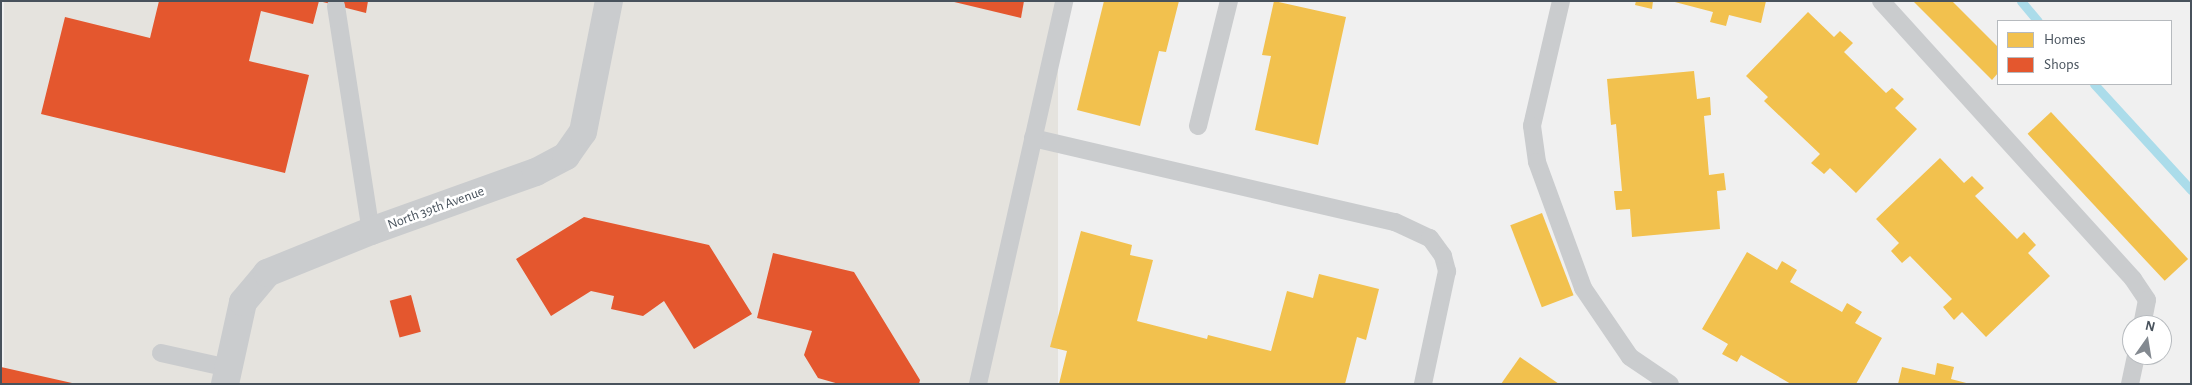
<!DOCTYPE html>
<html>
<head>
<meta charset="utf-8">
<style>
  body { margin:0 }
  #map { position:relative; width:2192px; height:385px; overflow:hidden; background:#f0f0f0; font-family:"Alegreya Sans",sans-serif }
  div>[style] { position:absolute }
  .commercial>* { inset:0; background:#e5e3de; transform-origin:0 0 }
  .homes>* { inset:0; background:#f2c14e; transform-origin:0 0 }
  .shops>* { inset:0; background:#e4572e; transform-origin:0 0 }
  .stream>* { height:9px; margin:-4.5px; padding:0 4.5px; transform-origin:4.5px; border-radius:4.5px; background:#abdcea }
  .service>* { height:18px; margin:-9px; padding:0 9px; transform-origin:9px; border-radius:9px; background:#caccce }
  .minor>* { height:28px; margin:-14px; padding:0 14px; transform-origin:14px; border-radius:14px; background:#caccce }
  span { translate:-50% -50%; white-space:nowrap; text-align:center; line-height:1.15; -webkit-text-stroke:5px #fff; paint-order:stroke }
  .street-label { font-size:14px; color:#48525c }
  .frame { position:absolute; inset:0; border:2px solid #48525c; pointer-events:none }
  .legend { position:absolute; left:1997px; top:20px; width:175px; height:65px; box-sizing:border-box; background:#fff; border:1px solid #b6babe; margin:0; padding:6px 9px; list-style:none; font-size:15px; color:#48525c }
  .legend li { display:flex; align-items:center; gap:10px; height:25px }
  .legend b { width:25px; border:1px solid #b6babe }
  .north { position:absolute; left:2122px; top:315px; width:50px; height:50px; box-sizing:border-box; background:#fff; border:1px solid #b6babe; border-radius:50%; rotate:13deg; font-size:14px; font-weight:700; line-height:20px; text-align:center; color:#48525c }
  .north::after { content:''; display:block; margin:auto; width:18px; height:22px; background:#838990; clip-path:polygon(50% 0,100% 100%,50% 72%,0 100%) }
</style>
</head>
<body>
<div id="map">
  <div class="commercial">
    <i style="left:4px;top:1px;width:1054px;height:383px"></i>
  </div>
  <div class="homes">
    <i style="clip-path:polygon(1104px 1px,1179px 1px,1166px 52px,1159px 51px,1140px 126px,1077px 110px)"></i>
    <i style="clip-path:polygon(1274px 1px,1346px 17px,1318px 145px,1255px 130px,1271px 56px,1262px 55px)"></i>
    <i style="clip-path:polygon(1636px 1px,1653px 1px,1652px 9px,1635px 5px)"></i>
    <i style="clip-path:polygon(1671px 1px,1766px 1px,1761px 23px,1729px 15px,1726px 26px,1710px 22px,1713px 12px)"></i>
    <i style="clip-path:polygon(1913px 1px,1952px 1px,1998px 47px,1998px 73px,1992px 80px)"></i>
    <i style="clip-path:polygon(1808px 12px,1834px 37px,1840px 31px,1853px 43px,1844px 52px,1886px 93px,1892px 88px,1904px 99px,1895px 108px,1917px 129px,1856px 193px,1830px 168px,1824px 174px,1811px 163px,1820px 154px,1764px 101px,1768px 97px,1746px 76px)"></i>
    <i style="clip-path:polygon(1694px 71px,1697px 99px,1710px 97px,1711px 115px,1704px 116px,1709px 175px,1724px 173px,1726px 190px,1717px 191px,1720px 229px,1632px 237px,1630px 209px,1616px 210px,1614px 191px,1622px 191px,1616px 124px,1611px 125px,1607px 79px)"></i>
    <i style="left:2051px;top:112px;width:201px;height:32px;rotate:47deg"></i>
    <i style="clip-path:polygon(1940px 158px,1964px 183px,1972px 176px,1984px 188px,1975px 196px,2017px 239px,2024px 232px,2036px 245px,2028px 253px,2050px 276px,1986px 337px,1962px 312px,1954px 320px,1943px 307px,1952px 299px,1910px 256px,1902px 263px,1891px 251px,1899px 243px,1876px 219px)"></i>
    <i style="left:1542px;top:213px;width:88px;height:34px;rotate:69deg"></i>
    <i style="clip-path:polygon(1081px 231px,1132px 245px,1130px 255px,1153px 260px,1137px 321px,1207px 339px,1208px 335px,1271px 351px,1287px 291px,1313px 298px,1319px 274px,1379px 289px,1366px 340px,1357px 337px,1345px 384px,1059px 384px,1067px 351px,1050px 347px)"></i>
    <i style="clip-path:polygon(1747px 252px,1777px 270px,1782px 261px,1797px 270px,1790px 282px,1842px 312px,1847px 303px,1862px 312px,1855px 323px,1882px 338px,1856px 384px,1791px 384px,1741px 355px,1737px 362px,1722px 354px,1728px 344px,1702px 329px)"></i>
    <i style="clip-path:polygon(1520px 357px,1559px 384px,1501px 384px)"></i>
    <i style="clip-path:polygon(1937px 363px,1954px 367px,1951px 379px,1970px 384px,1898px 384px,1902px 367px,1935px 375px)"></i>
  </div>
  <div class="shops">
    <i style="clip-path:polygon(159px 1px,319px 1px,313px 24px,261px 11px,249px 61px,309px 75px,285px 173px,41px 114px,65px 17px,150px 38px)"></i>
    <i style="clip-path:polygon(319px 1px,368px 1px,366px 13px)"></i>
    <i style="clip-path:polygon(950px 1px,1024px 1px,1021px 18px)"></i>
    <i style="clip-path:polygon(584px 217px,709px 245px,752px 314px,694px 349px,664px 301px,643px 316px,611px 309px,614px 296px,591px 291px,551px 316px,516px 259px)"></i>
    <i style="clip-path:polygon(773px 253px,854px 272px,920px 380px,919px 384px,839px 384px,818px 378px,804px 355px,812px 331px,757px 318px)"></i>
    <i style="left:411px;top:295px;width:38px;height:22px;rotate:75deg"></i>
    <i style="clip-path:polygon(1px 367px,72px 383px,72px 384px,1px 384px)"></i>
  </div>
  <div class="stream">
    <i style="left:2021px;top:1px;width:26px;rotate:50deg"></i>
    <i style="left:2094px;top:84px;width:144px;rotate:47.5deg"></i>
  </div>
  <div class="service">
    <i style="left:1561px;top:1px;width:128px;rotate:103.1deg"></i>
    <i style="left:1532px;top:126px;width:36px;rotate:82deg"></i>
    <i style="left:1537px;top:162px;width:134px;rotate:69.9deg"></i>
    <i style="left:1583px;top:288px;width:83px;rotate:55.7deg"></i>
    <i style="left:1630px;top:357px;width:48px;rotate:34deg"></i>
    <i style="left:1881px;top:1px;width:375px;rotate:47.8deg"></i>
    <i style="left:2133px;top:279px;width:25px;rotate:56deg"></i>
    <i style="left:2147px;top:300px;width:25px;rotate:101deg"></i>
    <i style="left:336px;top:6px;width:228px;rotate:81.2deg"></i>
    <i style="left:1198px;top:126px;width:129px;rotate:-76.1deg"></i>
    <i style="left:1033px;top:138px;width:372px;rotate:13.1deg"></i>
    <i style="left:1395px;top:222px;width:38px;rotate:25deg"></i>
    <i style="left:1430px;top:238px;width:22px;rotate:54deg"></i>
    <i style="left:1443px;top:256px;width:16px;rotate:75deg"></i>
    <i style="left:1447px;top:271px;width:116px;rotate:102deg"></i>
    <i style="left:161px;top:353px;width:69px;rotate:12.6deg"></i>
    <i style="left:978px;top:384px;width:393px;rotate:-77.3deg"></i>
    <i style="left:2130px;top:384px;width:30px;rotate:-78deg"></i>
  </div>
  <div class="minor">
    <i style="left:225px;top:384px;width:84px;rotate:-77.6deg"></i>
    <i style="left:243px;top:302px;width:38px;rotate:-50deg"></i>
    <i style="left:267px;top:273px;width:112px;rotate:-22deg"></i>
    <i style="left:371px;top:231px;width:175px;rotate:-19.7deg"></i>
    <i style="left:536px;top:172px;width:34px;rotate:-28deg"></i>
    <i style="left:566px;top:156px;width:29px;rotate:-55deg"></i>
    <i style="left:583px;top:132px;width:134px;rotate:-78.8deg"></i>
  </div>
  <div class="street-label">
    <span style="left:436px;top:208px;rotate:-20deg">North 39th Avenue</span>
  </div>
  <div class="frame"></div>
  <ul class="legend">
  <li><b style="height:14px;background:#f2c14e"></b>Homes</li>
  <li><b style="height:14px;background:#e4572e"></b>Shops</li>
  </ul>
  <div class="north">N</div>
</div>
</body>
</html>
